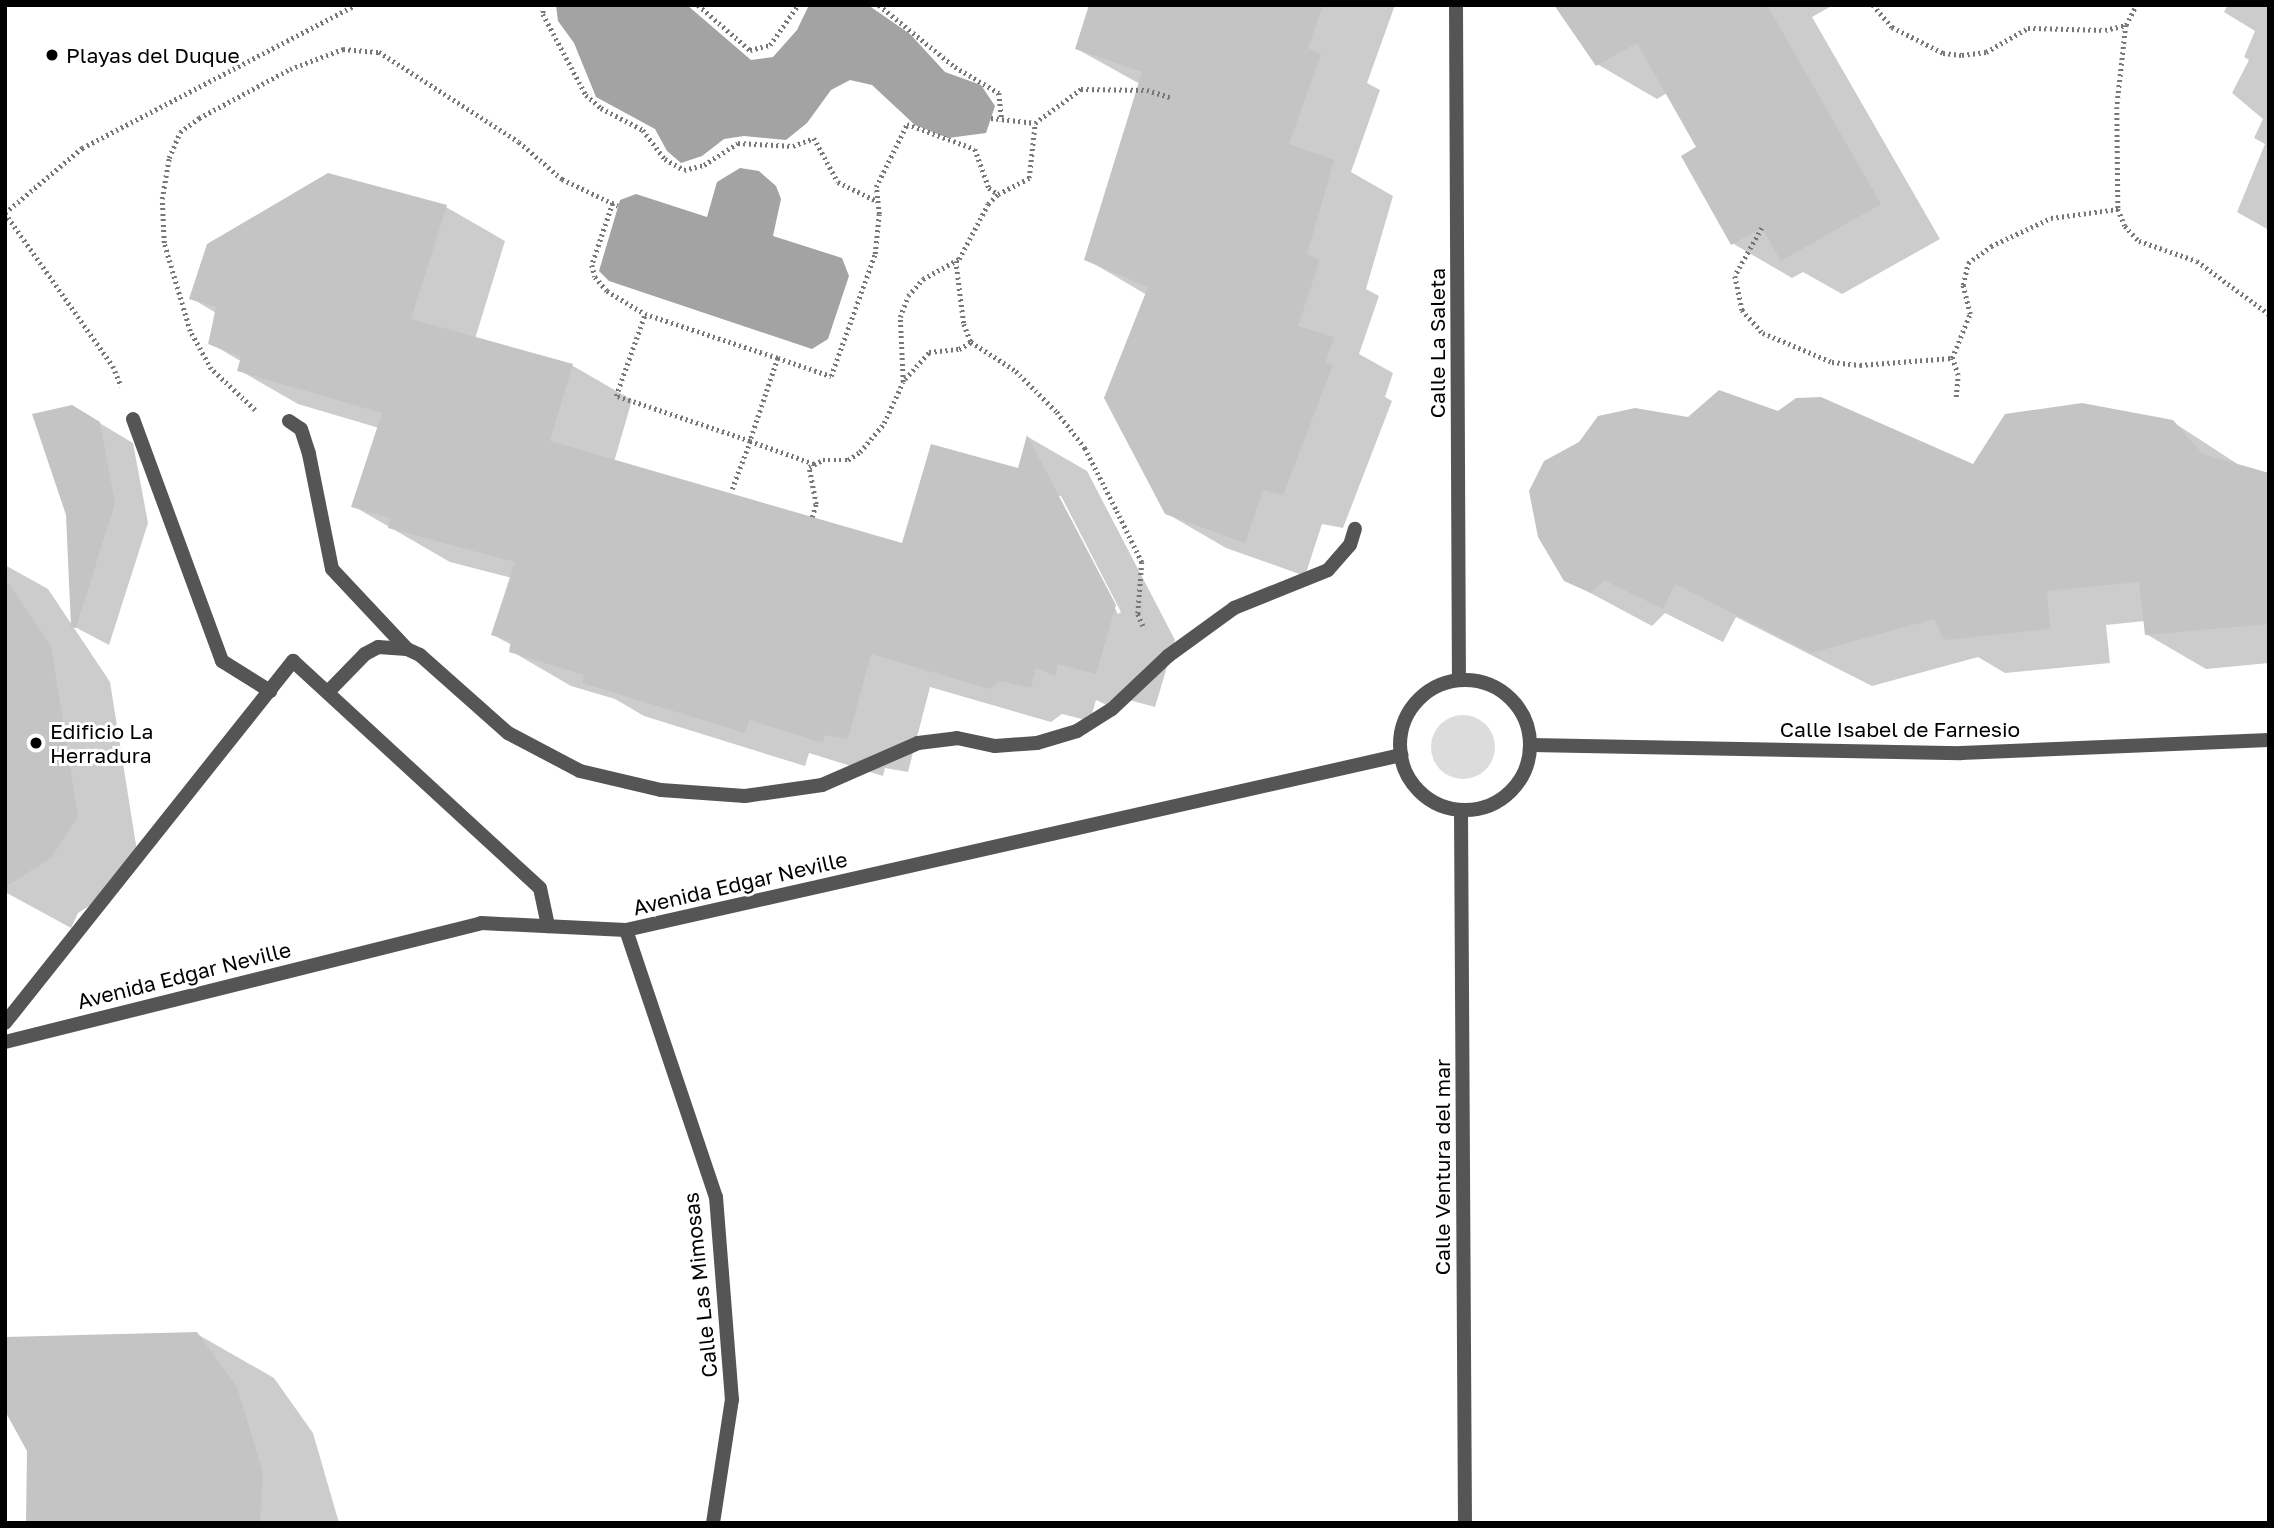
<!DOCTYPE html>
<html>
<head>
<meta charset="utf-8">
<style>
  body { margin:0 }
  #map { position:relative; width:2274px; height:1528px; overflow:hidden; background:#fff; font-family:"Golos Text",sans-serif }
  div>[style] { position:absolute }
  .green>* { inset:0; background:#dcdcdc }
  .round { border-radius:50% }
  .water>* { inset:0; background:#a3a3a3 }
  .shadow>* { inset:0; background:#0003 }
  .building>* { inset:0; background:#c4c4c4 }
  .path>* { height:4.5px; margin-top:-2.25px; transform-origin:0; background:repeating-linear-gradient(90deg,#777 0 2px,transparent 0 5.5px) }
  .lane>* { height:14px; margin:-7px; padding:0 7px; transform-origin:7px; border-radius:7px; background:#555 }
  .street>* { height:14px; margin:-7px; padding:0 7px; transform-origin:7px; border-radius:7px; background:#555 }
  .street>.ring { margin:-7px; padding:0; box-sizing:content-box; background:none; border:14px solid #555; border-radius:50% }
  .dots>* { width:19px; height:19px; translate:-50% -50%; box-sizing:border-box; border:4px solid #fff; border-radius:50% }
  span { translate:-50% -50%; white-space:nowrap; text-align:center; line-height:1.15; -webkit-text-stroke:6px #fff; paint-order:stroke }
  .poi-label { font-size:21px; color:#000 }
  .left { translate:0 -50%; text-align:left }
  .street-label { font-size:21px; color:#000 }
  .frame { position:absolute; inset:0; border:7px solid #000; pointer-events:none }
</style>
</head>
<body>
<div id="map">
  <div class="green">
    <i class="round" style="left:1431px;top:715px;width:64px;height:64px"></i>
  </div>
  <div class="water">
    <i style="clip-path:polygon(556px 5px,687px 5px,751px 60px,773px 57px,797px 30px,809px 5px,868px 5px,910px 34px,945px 72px,981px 85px,995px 106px,986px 133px,948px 138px,915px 125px,872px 85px,850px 80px,831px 90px,807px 123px,786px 140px,744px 136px,724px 139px,702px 156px,681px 163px,667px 151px,655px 129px,596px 97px,574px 43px,558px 21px)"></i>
    <i style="clip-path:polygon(740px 168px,759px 171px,776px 186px,781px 199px,773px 236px,842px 258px,849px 276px,828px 339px,812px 349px,609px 281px,599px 271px,620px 200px,636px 194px,707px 217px,717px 182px)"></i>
  </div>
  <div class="shadow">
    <i style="clip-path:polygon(1090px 5px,1395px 5px,1367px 83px,1380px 90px,1351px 172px,1393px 196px,1366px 289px,1379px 296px,1359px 354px,1393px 373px,1385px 397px,1392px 401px,1343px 528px,1322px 524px,1305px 576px,1226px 548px,1166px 513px,1147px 295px,1086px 259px,1140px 84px,1077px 49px)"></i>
    <i style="clip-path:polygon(1555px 5px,1833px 5px,1812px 17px,1940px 239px,1842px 294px,1803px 272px,1792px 278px,1732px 243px,1698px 148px,1667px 93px,1657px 99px,1597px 64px)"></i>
    <i style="clip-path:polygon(2228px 5px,2269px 5px,2269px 230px,2237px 212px,2265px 144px,2254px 138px,2263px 119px,2232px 93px,2249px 60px,2244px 57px,2255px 31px,2224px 12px)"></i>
    <i style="clip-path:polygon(evenodd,446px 207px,505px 241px,475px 339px,573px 366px,632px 400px,614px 462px,903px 545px,1019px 470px,1028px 437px,1087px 471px,1175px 640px,1155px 707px,1118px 697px,1115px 709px,1096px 700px,1090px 721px,1062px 714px,1051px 722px,930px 687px,908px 772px,885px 768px,883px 776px,809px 753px,805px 766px,644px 716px,615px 699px,571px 686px,511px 651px,512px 645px,493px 635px,512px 578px,450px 562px,353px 506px,379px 428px,298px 404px,239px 370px,242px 362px,210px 343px,216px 313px,191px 298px,446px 207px,1057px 496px,1061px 496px,1121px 612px,1118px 614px,1057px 496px)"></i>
    <i style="clip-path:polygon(71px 406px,133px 443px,148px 523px,109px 645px,73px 626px)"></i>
    <i style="clip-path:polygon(1779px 413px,1973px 466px,2173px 422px,2242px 467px,2269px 475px,2269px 663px,2206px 669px,2146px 634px,2145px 621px,2106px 625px,2110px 663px,2005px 673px,1978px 657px,1872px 686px,1736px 617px,1723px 642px,1665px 613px,1652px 626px,1566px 580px,1688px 419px)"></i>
    <i style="clip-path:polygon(5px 565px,48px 589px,110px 682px,137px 851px,111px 892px,78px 913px,71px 928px,5px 892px)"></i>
    <i style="clip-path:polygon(197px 1334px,274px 1378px,313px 1433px,339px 1523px,28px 1523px)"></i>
  </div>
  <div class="building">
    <i style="clip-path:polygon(1089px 5px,1323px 5px,1308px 48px,1321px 54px,1289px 144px,1334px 160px,1307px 254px,1320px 260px,1298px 326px,1334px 337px,1325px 364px,1333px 365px,1283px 495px,1263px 490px,1245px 543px,1165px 514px,1104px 398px,1148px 287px,1084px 260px,1142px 72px,1075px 49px)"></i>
    <i style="clip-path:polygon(1554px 5px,1767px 5px,1881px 204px,1781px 261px,1762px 228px,1731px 245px,1681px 156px,1696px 147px,1637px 43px,1596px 66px)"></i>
    <i style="clip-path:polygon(328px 173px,447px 205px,411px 319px,573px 364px,550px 441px,902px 543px,931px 444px,1018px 468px,1027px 435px,1116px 605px,1096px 674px,1058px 664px,1055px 676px,1036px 668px,1031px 688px,1001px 681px,990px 689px,871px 654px,848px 739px,825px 735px,823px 743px,749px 720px,745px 733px,582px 683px,584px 675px,509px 652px,511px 641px,491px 635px,515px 562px,388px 528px,390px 518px,351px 507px,382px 413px,237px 371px,241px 357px,208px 344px,216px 307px,189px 299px,207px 244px)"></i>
    <i style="clip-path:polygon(1719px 390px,1778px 411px,1796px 398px,1821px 397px,1973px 464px,2005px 414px,2082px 403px,2173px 420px,2203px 454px,2269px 473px,2269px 624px,2145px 635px,2139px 582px,2047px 591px,2050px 629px,1944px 640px,1934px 619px,1811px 653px,1675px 584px,1663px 609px,1604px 580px,1591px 593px,1564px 581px,1538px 537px,1529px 491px,1544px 461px,1579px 442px,1598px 416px,1635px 408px,1688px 417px)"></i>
    <i style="clip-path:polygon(72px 405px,100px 422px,115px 503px,76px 628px,71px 627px,66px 515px,32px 414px)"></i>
    <i style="clip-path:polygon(5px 578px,51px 646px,78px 817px,51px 858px,5px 887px)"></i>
    <i style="clip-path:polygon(197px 1332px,237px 1387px,263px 1473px,260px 1523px,26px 1523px,27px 1451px,5px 1411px,5px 1337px)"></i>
  </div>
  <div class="path">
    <i style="left:544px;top:5px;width:9px;rotate:96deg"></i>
    <i style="left:543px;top:14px;width:92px;rotate:62deg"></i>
    <i style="left:586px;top:95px;width:20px;rotate:41deg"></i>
    <i style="left:601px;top:108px;width:47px;rotate:27.6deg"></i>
    <i style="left:643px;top:130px;width:36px;rotate:53deg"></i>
    <i style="left:665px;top:159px;width:22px;rotate:30deg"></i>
    <i style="left:684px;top:170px;width:21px;rotate:-14deg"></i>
    <i style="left:704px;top:165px;width:40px;rotate:-32.9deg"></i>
    <i style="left:738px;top:143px;width:55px;rotate:3.1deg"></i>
    <i style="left:793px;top:146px;width:22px;rotate:-21deg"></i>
    <i style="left:814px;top:138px;width:50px;rotate:61.4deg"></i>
    <i style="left:838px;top:182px;width:41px;rotate:25.9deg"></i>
    <i style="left:698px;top:5px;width:69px;rotate:40.9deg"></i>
    <i style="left:750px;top:50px;width:21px;rotate:-14deg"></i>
    <i style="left:770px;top:45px;width:49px;rotate:-55deg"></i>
    <i style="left:879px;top:5px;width:98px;rotate:39.2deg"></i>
    <i style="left:955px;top:67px;width:51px;rotate:30.6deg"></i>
    <i style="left:999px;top:93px;width:28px;rotate:84deg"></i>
    <i style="left:1873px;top:5px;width:29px;rotate:49deg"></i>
    <i style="left:1892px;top:27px;width:57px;rotate:27deg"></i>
    <i style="left:1943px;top:53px;width:19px;rotate:6deg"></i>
    <i style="left:1962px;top:55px;width:24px;rotate:-7deg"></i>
    <i style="left:1986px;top:52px;width:48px;rotate:-29.7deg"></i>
    <i style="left:2028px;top:28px;width:77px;rotate:1.5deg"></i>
    <i style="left:2105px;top:30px;width:22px;rotate:-13deg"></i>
    <i style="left:2126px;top:25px;width:22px;rotate:-63deg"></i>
    <i style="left:2126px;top:25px;width:82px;rotate:96.3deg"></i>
    <i style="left:2117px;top:107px;width:102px;rotate:89.4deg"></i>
    <i style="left:2118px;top:209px;width:18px;rotate:68deg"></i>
    <i style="left:2125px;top:226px;width:21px;rotate:47deg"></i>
    <i style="left:2139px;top:241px;width:61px;rotate:19deg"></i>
    <i style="left:2197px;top:261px;width:89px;rotate:36.4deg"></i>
    <i style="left:991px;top:118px;width:44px;rotate:6.5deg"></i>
    <i style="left:1035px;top:123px;width:57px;rotate:-36.5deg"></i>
    <i style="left:1081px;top:89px;width:66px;rotate:0.9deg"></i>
    <i style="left:1147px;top:90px;width:24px;rotate:17deg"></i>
    <i style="left:613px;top:203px;width:65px;rotate:108.7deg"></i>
    <i style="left:592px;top:265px;width:12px;rotate:76deg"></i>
    <i style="left:595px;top:277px;width:18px;rotate:49deg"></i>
    <i style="left:607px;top:291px;width:44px;rotate:31.2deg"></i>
    <i style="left:5px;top:213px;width:101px;rotate:-40.2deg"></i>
    <i style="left:82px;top:148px;width:308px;rotate:-27.6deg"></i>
    <i style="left:5px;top:213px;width:187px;rotate:54.8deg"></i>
    <i style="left:113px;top:366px;width:22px;rotate:68deg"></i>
    <i style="left:1762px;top:228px;width:55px;rotate:119.4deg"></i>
    <i style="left:1735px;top:276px;width:35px;rotate:78deg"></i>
    <i style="left:1742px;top:310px;width:31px;rotate:48deg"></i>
    <i style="left:1763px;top:333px;width:75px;rotate:22.8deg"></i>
    <i style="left:1832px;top:362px;width:28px;rotate:6deg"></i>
    <i style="left:1860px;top:365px;width:92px;rotate:-4.4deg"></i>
    <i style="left:956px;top:261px;width:64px;rotate:82.8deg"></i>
    <i style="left:964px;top:324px;width:19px;rotate:69deg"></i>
    <i style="left:971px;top:342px;width:54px;rotate:32.8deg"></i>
    <i style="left:1016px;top:371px;width:58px;rotate:45deg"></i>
    <i style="left:1057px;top:412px;width:46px;rotate:52.1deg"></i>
    <i style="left:1085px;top:448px;width:71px;rotate:63.1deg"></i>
    <i style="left:1117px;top:511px;width:57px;rotate:63.9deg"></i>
    <i style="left:1142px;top:562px;width:52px;rotate:94.4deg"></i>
    <i style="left:1138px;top:614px;width:13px;rotate:67deg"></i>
    <i style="left:645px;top:314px;width:140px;rotate:18.3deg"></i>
    <i style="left:778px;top:358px;width:88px;rotate:108.6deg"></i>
    <i style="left:750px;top:441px;width:141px;rotate:-161.4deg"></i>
    <i style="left:616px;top:396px;width:87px;rotate:-70.5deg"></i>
    <i style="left:778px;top:358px;width:56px;rotate:18.8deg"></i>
    <i style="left:831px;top:376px;width:130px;rotate:-70.2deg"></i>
    <i style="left:875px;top:254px;width:40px;rotate:-84.3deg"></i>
    <i style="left:879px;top:214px;width:27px;rotate:-96deg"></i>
    <i style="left:876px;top:187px;width:70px;rotate:-63.8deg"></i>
    <i style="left:907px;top:124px;width:72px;rotate:20.2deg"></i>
    <i style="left:975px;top:149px;width:41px;rotate:70.3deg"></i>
    <i style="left:989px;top:188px;width:11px;rotate:34deg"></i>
    <i style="left:998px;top:194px;width:35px;rotate:-27deg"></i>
    <i style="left:1029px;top:178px;width:55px;rotate:-83.8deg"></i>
    <i style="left:905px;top:379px;width:36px;rotate:-48deg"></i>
    <i style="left:929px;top:352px;width:30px;rotate:-6deg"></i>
    <i style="left:959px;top:349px;width:14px;rotate:-30deg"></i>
    <i style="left:1956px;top:397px;width:22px;rotate:-85deg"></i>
    <i style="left:1958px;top:375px;width:18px;rotate:-109deg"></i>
    <i style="left:1952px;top:358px;width:48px;rotate:-67.8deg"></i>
    <i style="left:1970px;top:314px;width:30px;rotate:-104deg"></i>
    <i style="left:1963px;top:285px;width:23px;rotate:-77deg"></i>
    <i style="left:1968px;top:263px;width:29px;rotate:-36deg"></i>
    <i style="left:1991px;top:246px;width:66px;rotate:-25deg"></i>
    <i style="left:2051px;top:218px;width:68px;rotate:-7.7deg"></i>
    <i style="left:255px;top:410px;width:60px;rotate:-137deg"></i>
    <i style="left:211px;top:369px;width:43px;rotate:-118.9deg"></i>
    <i style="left:190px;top:331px;width:92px;rotate:-106.5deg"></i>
    <i style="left:164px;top:243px;width:44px;rotate:-92.6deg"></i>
    <i style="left:162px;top:199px;width:42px;rotate:-80.3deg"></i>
    <i style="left:169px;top:158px;width:28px;rotate:-67deg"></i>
    <i style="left:180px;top:132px;width:24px;rotate:-36deg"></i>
    <i style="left:199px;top:118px;width:103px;rotate:-28.3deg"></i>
    <i style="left:290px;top:69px;width:57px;rotate:-20.7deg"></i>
    <i style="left:343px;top:49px;width:36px;rotate:5deg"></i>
    <i style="left:379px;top:52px;width:166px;rotate:32.7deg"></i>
    <i style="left:519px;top:142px;width:57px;rotate:40.7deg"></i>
    <i style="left:562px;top:179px;width:62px;rotate:25.7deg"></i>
    <i style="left:732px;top:489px;width:51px;rotate:-69.4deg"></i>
    <i style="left:750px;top:441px;width:69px;rotate:19.5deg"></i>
    <i style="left:812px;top:517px;width:14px;rotate:-73deg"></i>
    <i style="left:816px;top:504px;width:38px;rotate:-101deg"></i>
    <i style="left:809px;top:467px;width:16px;rotate:-27deg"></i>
    <i style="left:823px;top:460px;width:25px"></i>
    <i style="left:848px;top:460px;width:14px;rotate:-34deg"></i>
    <i style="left:860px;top:452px;width:38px;rotate:-50deg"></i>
    <i style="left:884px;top:423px;width:45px;rotate:-65.1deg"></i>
    <i style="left:903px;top:382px;width:65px;rotate:-92.6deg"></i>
    <i style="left:900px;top:317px;width:22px;rotate:-69deg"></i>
    <i style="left:908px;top:296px;width:23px;rotate:-49deg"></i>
    <i style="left:923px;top:279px;width:41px;rotate:-29.1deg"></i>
    <i style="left:959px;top:259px;width:62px;rotate:-62.2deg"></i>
    <i style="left:988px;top:204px;width:14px;rotate:-45deg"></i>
  </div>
  <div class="lane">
    <i style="left:133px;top:419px;width:258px;rotate:69.8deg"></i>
    <i style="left:222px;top:661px;width:57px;rotate:32deg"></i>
    <i style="left:289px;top:421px;width:14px;rotate:34deg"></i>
    <i style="left:301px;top:429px;width:26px;rotate:72deg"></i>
    <i style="left:309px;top:454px;width:117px;rotate:78.7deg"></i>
    <i style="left:332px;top:569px;width:110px;rotate:46.8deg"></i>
    <i style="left:328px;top:692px;width:53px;rotate:-45.8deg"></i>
    <i style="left:365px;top:654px;width:15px;rotate:-28deg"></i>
    <i style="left:378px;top:647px;width:29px;rotate:4deg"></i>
    <i style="left:407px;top:649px;width:14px;rotate:25deg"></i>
    <i style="left:420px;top:655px;width:118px;rotate:41.6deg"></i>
    <i style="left:508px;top:733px;width:81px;rotate:27.8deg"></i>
    <i style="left:580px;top:771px;width:83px;rotate:13.2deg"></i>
    <i style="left:661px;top:790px;width:84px;rotate:4.1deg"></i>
    <i style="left:745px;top:796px;width:78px;rotate:-8.1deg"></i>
    <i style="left:822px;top:785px;width:105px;rotate:-23.6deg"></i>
    <i style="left:918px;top:743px;width:39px;rotate:-7deg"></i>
    <i style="left:957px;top:738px;width:39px;rotate:12deg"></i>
    <i style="left:995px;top:746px;width:42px;rotate:-4.1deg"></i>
    <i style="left:1037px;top:743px;width:42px;rotate:-16.7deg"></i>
    <i style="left:1077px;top:731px;width:41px;rotate:-32.2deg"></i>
    <i style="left:1112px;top:709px;width:77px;rotate:-43.4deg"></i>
    <i style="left:1168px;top:656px;width:82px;rotate:-36deg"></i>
    <i style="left:1234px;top:608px;width:101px;rotate:-22deg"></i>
    <i style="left:1328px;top:570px;width:33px;rotate:-49deg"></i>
    <i style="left:1350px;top:545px;width:17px;rotate:-73deg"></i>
    <i style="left:5px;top:1023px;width:463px;rotate:-51.5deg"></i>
    <i style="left:293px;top:661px;width:335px;rotate:42.6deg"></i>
    <i style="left:540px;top:888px;width:39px;rotate:78deg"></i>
  </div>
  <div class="street">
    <i style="left:1456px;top:5px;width:675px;rotate:89.75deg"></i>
    <i class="ring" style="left:1400px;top:680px;width:116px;height:116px"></i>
    <i style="left:1531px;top:745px;width:430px;rotate:1.1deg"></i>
    <i style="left:1961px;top:753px;width:308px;rotate:-2.4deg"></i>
    <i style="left:1461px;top:810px;width:713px;rotate:89.68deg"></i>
    <i style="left:626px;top:930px;width:282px;rotate:71.4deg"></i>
    <i style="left:716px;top:1197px;width:203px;rotate:85.5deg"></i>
    <i style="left:732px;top:1399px;width:125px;rotate:98.7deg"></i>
    <i style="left:5px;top:1042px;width:491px;rotate:-14deg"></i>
    <i style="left:481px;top:923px;width:145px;rotate:2.8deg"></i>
    <i style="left:626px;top:930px;width:795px;rotate:-12.72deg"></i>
  </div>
  <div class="dots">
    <i style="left:52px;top:55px;background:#000"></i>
    <i style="left:36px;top:743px;background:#000"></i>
  </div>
  <div class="poi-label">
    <span class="left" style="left:66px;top:55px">Playas del Duque</span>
    <span class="left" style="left:50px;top:743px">Edificio La<br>Herradura</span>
  </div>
  <div class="street-label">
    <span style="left:1437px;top:343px;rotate:-90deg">Calle La Saleta</span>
    <span style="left:1900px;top:729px">Calle Isabel de Farnesio</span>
    <span style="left:740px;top:883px;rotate:-13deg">Avenida Edgar Neville</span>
    <span style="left:184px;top:975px;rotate:-14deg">Avenida Edgar Neville</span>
    <span style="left:1442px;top:1167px;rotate:-90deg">Calle Ventura del mar</span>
    <span style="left:700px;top:1285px;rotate:-96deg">Calle Las Mimosas</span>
  </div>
  <div class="frame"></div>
</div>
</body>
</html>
